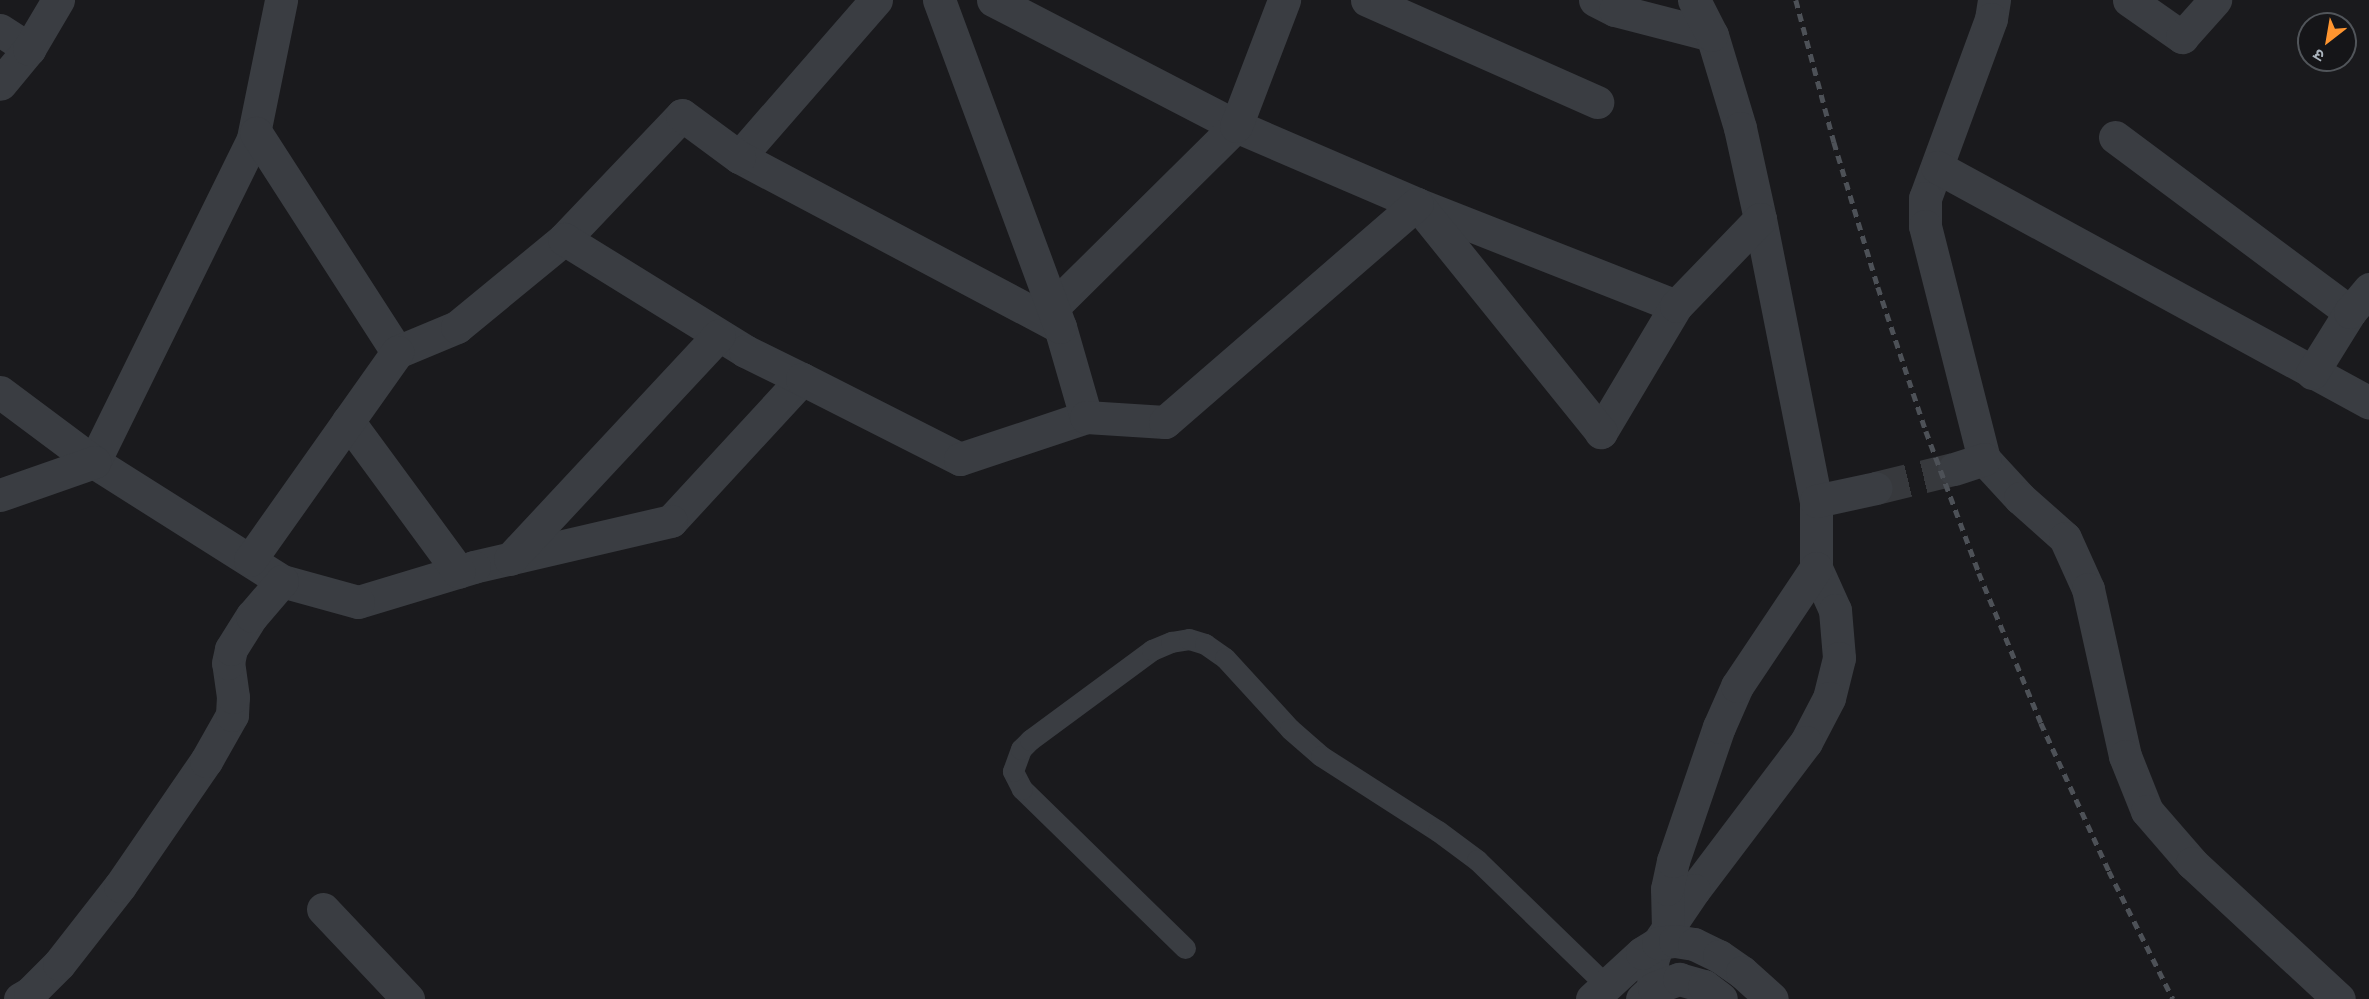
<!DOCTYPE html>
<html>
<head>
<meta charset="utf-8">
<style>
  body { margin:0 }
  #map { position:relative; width:2369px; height:999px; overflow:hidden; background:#1a1a1d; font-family:"PT Sans Narrow","Noto Sans Devanagari",sans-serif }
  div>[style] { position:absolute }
  .street-tunnel>* { height:33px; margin-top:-16.5px; transform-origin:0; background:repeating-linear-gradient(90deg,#37393d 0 33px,transparent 0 49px) }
  .lane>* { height:21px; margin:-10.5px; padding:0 10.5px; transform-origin:10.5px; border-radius:10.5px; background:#3a3d42 }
  .street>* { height:33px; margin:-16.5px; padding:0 16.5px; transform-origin:16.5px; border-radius:16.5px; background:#3a3d42 }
  .rail>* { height:4.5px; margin-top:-2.25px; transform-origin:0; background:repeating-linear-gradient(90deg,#4d5157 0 8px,transparent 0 14px) }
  span { translate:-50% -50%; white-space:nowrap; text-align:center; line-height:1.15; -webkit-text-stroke:6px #151518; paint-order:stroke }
  .north { position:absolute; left:2297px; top:12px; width:60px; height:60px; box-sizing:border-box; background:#151518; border:2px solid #51555a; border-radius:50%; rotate:211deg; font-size:16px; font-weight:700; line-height:24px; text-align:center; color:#abb4bd }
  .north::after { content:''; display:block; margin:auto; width:21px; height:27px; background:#ff952f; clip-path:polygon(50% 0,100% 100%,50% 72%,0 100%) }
</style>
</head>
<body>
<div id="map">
  <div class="street-tunnel">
    <i style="left:1876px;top:488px;width:80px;rotate:-13.7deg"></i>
  </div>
  <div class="lane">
    <i style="left:1185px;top:948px;width:228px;rotate:-135.7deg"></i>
    <i style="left:1022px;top:789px;width:20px;rotate:-117deg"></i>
    <i style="left:1013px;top:771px;width:23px;rotate:-70deg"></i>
    <i style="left:1021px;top:749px;width:13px;rotate:-45deg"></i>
    <i style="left:1030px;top:740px;width:152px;rotate:-36.4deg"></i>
    <i style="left:1152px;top:650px;width:21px;rotate:-23deg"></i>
    <i style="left:1171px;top:642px;width:18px;rotate:-9deg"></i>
    <i style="left:1189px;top:639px;width:17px;rotate:17deg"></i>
    <i style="left:1205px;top:644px;width:24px;rotate:35deg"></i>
    <i style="left:1225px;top:658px;width:96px;rotate:47.5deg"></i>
    <i style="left:1290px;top:729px;width:41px;rotate:41.1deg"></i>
    <i style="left:1321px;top:756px;width:139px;rotate:32.7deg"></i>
    <i style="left:1438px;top:831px;width:49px;rotate:36.6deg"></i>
    <i style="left:1477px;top:860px;width:181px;rotate:44.1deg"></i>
  </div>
  <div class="street">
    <i style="left:876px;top:0;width:208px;rotate:131.1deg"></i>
    <i style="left:739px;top:157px;width:363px;rotate:27.9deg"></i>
    <i style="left:993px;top:0;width:274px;rotate:27.4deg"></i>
    <i style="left:1236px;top:126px;width:197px;rotate:23.3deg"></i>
    <i style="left:1417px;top:204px;width:278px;rotate:21.5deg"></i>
    <i style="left:1676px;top:306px;width:147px;rotate:120.8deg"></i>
    <i style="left:1601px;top:432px;width:293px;rotate:-128.9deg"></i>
    <i style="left:1367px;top:0;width:252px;rotate:23.9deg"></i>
    <i style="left:1595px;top:0;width:22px;rotate:27deg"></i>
    <i style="left:1615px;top:10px;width:100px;rotate:14.5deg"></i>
    <i style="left:1712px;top:35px;width:97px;rotate:73.2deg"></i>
    <i style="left:1740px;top:128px;width:93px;rotate:77.6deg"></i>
    <i style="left:1760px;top:219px;width:288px;rotate:78.8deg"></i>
    <i style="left:1816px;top:501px;width:67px;rotate:90deg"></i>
    <i style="left:1816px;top:568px;width:46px;rotate:65.7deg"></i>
    <i style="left:1835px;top:610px;width:48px;rotate:85.2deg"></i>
    <i style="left:1839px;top:658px;width:41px;rotate:104deg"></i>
    <i style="left:1829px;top:698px;width:50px;rotate:117.6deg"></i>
    <i style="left:1806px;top:742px;width:186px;rotate:127.1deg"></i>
    <i style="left:1694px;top:890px;width:64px;rotate:124.2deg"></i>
    <i style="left:1658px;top:943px;width:20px;rotate:108deg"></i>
    <i style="left:1652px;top:962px;width:26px;rotate:86deg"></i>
    <i style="left:1694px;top:0;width:39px;rotate:63deg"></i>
    <i style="left:1994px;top:0;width:19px;rotate:99deg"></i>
    <i style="left:1991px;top:19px;width:191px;rotate:110.2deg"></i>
    <i style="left:1925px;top:198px;width:28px;rotate:90deg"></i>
    <i style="left:1925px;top:226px;width:240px;rotate:75.8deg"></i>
    <i style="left:1984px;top:459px;width:53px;rotate:47.3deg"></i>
    <i style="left:2020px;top:498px;width:60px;rotate:41.6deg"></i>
    <i style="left:2065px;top:538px;width:56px;rotate:65.7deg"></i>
    <i style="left:2088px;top:589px;width:171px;rotate:77.5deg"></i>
    <i style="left:2125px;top:756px;width:59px;rotate:68.2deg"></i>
    <i style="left:2147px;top:811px;width:69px;rotate:49.1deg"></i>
    <i style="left:2192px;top:863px;width:200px;rotate:42.8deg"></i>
    <i style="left:2129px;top:0;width:65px;rotate:34.9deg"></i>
    <i style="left:2182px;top:37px;width:50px;rotate:-48.3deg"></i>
    <i style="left:0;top:30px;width:35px;rotate:33deg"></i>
    <i style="left:29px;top:49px;width:45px;rotate:129.6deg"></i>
    <i style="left:29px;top:49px;width:57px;rotate:-59.4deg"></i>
    <i style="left:2115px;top:137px;width:293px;rotate:36.7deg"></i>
    <i style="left:252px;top:143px;width:146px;rotate:-78.5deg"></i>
    <i style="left:1937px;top:167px;width:492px;rotate:28.6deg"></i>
    <i style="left:564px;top:239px;width:171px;rotate:-46.4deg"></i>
    <i style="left:682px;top:115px;width:71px;rotate:36.4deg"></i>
    <i style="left:1676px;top:306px;width:121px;rotate:-46deg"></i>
    <i style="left:1053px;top:307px;width:257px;rotate:-44.7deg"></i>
    <i style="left:1236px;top:126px;width:135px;rotate:-69.1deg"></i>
    <i style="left:2312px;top:373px;width:72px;rotate:-58.1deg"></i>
    <i style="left:2350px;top:312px;width:30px;rotate:-50deg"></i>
    <i style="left:802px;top:379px;width:193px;rotate:132.7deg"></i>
    <i style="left:671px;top:521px;width:202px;rotate:166.9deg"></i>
    <i style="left:474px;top:567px;width:121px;rotate:163.2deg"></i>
    <i style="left:358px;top:602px;width:79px;rotate:-164.6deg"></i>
    <i style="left:282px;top:581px;width:222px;rotate:-147.7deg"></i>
    <i style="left:94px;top:462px;width:367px;rotate:-63.8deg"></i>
    <i style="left:256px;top:133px;width:260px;rotate:57.2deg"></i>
    <i style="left:397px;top:352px;width:65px;rotate:-22.6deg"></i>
    <i style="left:457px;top:327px;width:139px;rotate:-39.4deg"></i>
    <i style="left:564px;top:239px;width:213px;rotate:31.7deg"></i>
    <i style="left:745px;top:351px;width:64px;rotate:26.2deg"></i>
    <i style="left:802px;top:379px;width:177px;rotate:26.9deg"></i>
    <i style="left:960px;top:459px;width:133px;rotate:-18.4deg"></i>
    <i style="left:1086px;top:417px;width:94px;rotate:-106.1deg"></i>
    <i style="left:1060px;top:327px;width:349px;rotate:-110.3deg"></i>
    <i style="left:0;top:392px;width:117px;rotate:36.7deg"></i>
    <i style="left:1086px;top:417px;width:79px;rotate:3.6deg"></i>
    <i style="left:1165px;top:422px;width:333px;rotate:-40.9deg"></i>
    <i style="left:348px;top:421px;width:187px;rotate:53.7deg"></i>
    <i style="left:1954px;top:469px;width:32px;rotate:-18deg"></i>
    <i style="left:0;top:495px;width:100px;rotate:-19.3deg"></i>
    <i style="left:1816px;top:501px;width:61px;rotate:-12.2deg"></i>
    <i style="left:510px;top:559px;width:306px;rotate:-47deg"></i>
    <i style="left:250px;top:560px;width:255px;rotate:-54.7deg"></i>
    <i style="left:323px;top:909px;width:124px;rotate:46.6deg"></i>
    <i style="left:1668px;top:929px;width:40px;rotate:-91.4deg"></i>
    <i style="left:1667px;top:889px;width:29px;rotate:-78deg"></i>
    <i style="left:1673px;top:861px;width:142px;rotate:-71.1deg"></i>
    <i style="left:1719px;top:727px;width:45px;rotate:-66.3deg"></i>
    <i style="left:1737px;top:686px;width:142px;rotate:-56.2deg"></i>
    <i style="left:20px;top:999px;width:12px;rotate:-31deg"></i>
    <i style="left:30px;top:993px;width:41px;rotate:-45deg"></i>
    <i style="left:59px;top:964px;width:99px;rotate:-52deg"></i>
    <i style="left:120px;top:886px;width:152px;rotate:-55.5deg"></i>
    <i style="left:206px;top:761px;width:53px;rotate:-60.5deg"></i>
    <i style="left:232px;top:715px;width:18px;rotate:-87deg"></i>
    <i style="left:233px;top:697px;width:34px;rotate:-98deg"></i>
    <i style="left:228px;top:663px;width:14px;rotate:-78deg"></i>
    <i style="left:231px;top:649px;width:39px;rotate:-58deg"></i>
    <i style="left:252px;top:616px;width:46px;rotate:-49.4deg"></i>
    <i style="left:1592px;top:999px;width:68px;rotate:-42.6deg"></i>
    <i style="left:1642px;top:953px;width:19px;rotate:-32deg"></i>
    <i style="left:1658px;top:943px;width:17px;rotate:-7deg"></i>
    <i style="left:1675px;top:941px;width:19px;rotate:9deg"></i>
    <i style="left:1694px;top:944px;width:28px;rotate:26deg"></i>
    <i style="left:1719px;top:956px;width:28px;rotate:35deg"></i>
    <i style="left:1742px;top:972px;width:40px;rotate:42deg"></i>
    <i style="left:1642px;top:999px;width:16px;rotate:-43deg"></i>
    <i style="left:1654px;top:988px;width:27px;rotate:-20deg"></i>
    <i style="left:1679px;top:979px;width:26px;rotate:16deg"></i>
    <i style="left:1704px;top:986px;width:21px;rotate:37deg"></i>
  </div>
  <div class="rail">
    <i style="left:1796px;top:0;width:147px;rotate:75deg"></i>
    <i style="left:1834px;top:142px;width:152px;rotate:73.1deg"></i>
    <i style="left:1878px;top:287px;width:152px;rotate:71.6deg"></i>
    <i style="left:1926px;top:431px;width:152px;rotate:69.5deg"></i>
    <i style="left:1979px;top:573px;width:162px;rotate:67.5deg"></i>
    <i style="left:2041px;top:723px;width:163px;rotate:65.3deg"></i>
    <i style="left:2109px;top:871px;width:143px;rotate:63.4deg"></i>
  </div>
  <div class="north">उ</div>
</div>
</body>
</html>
